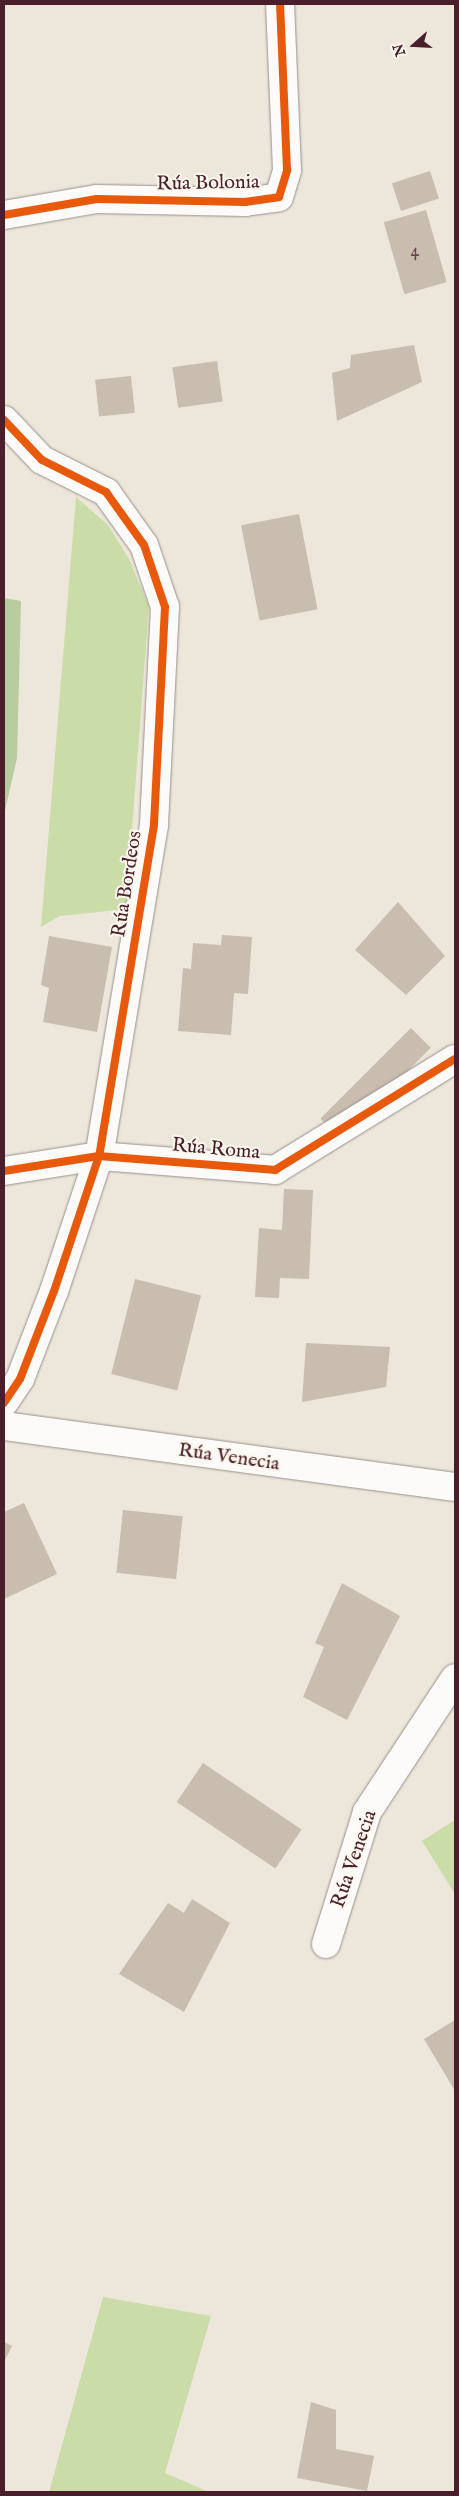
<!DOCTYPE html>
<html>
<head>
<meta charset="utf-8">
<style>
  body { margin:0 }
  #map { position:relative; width:459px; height:2496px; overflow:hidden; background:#ede6da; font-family:"IM FELL English",serif }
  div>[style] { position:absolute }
  .green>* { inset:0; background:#cadda8 }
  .forest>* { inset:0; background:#b7cc9f }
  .building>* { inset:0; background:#c8bdaf; transform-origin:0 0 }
  .roads { filter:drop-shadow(0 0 1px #9a908c) drop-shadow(0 0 1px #9a908c) }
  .minor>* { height:28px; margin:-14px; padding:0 14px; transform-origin:14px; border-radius:14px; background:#fcfbf9 }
  .cycleway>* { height:8px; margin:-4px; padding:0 4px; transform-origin:4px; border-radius:4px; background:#e8590c }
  span { translate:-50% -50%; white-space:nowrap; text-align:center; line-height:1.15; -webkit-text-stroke:4px #fbf7ec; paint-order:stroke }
  .number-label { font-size:18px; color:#6a464c }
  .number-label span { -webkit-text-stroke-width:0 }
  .street-label { font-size:20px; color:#4a1f2b }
  .frame { position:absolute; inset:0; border:5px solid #4a1f2b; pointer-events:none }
  .north { position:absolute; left:389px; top:20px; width:50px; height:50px; -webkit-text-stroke:4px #fbf7ec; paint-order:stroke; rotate:251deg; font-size:14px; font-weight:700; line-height:20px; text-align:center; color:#4a1f2b }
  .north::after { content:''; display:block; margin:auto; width:18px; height:22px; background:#4a1f2b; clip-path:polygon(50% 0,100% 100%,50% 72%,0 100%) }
</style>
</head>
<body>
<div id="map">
  <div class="green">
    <i style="clip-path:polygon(76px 497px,108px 525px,129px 559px,149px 606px,126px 909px,60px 916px,41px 927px)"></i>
    <i style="clip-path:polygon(455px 1820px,455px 1894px,422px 1841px)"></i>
    <i style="clip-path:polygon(103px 2297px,211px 2316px,165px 2473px,209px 2492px,49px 2492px)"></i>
  </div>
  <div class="forest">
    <i style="clip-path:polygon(4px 598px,21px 601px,17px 758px,4px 815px)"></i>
  </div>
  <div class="building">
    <i style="left:430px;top:171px;width:29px;height:40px;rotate:72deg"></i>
    <i style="left:426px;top:210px;width:75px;height:44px;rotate:74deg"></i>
    <i style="clip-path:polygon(414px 345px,422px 382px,337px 421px,332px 373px,350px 368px,351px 355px)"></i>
    <i style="left:217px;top:361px;width:41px;height:45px;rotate:82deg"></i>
    <i style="left:131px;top:376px;width:37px;height:36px;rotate:84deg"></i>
    <i style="left:299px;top:514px;width:97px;height:59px;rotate:79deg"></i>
    <i style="clip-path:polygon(398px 902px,445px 956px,406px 995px,355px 950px)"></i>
    <i style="clip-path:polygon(222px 935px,252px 937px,248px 994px,234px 993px,231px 1035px,178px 1031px,183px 968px,191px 969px,193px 943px,221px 945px)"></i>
    <i style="clip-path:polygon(49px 936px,112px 947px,97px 1032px,43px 1022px,49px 988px,41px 985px)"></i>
    <i style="left:411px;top:1028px;width:28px;height:128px;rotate:45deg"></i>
    <i style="clip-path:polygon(284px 1189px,313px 1190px,309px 1279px,280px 1278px,279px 1298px,255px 1297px,259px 1228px,282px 1230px)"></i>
    <i style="left:135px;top:1279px;width:68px;height:98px;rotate:14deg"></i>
    <i style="clip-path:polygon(306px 1343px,390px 1347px,386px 1387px,302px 1402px)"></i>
    <i style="clip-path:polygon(24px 1503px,57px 1574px,4px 1599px,4px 1512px)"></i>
    <i style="left:123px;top:1510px;width:60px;height:63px;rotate:6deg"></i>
    <i style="clip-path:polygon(342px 1583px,400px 1616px,347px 1720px,303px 1697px,324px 1647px,315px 1643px)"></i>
    <i style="left:203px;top:1763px;width:119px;height:47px;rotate:34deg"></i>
    <i style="clip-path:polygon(192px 1899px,230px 1923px,184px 2012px,119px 1974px,168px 1903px,184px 1913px)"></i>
    <i style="clip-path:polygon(455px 2020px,455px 2091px,424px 2039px)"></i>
    <i style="clip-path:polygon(4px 2342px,12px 2346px,4px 2362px)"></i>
    <i style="clip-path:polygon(311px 2402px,336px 2410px,336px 2449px,374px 2456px,367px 2491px,297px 2478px)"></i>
  </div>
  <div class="roads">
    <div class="minor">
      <i style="left:4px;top:215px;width:94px;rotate:-9.8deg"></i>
      <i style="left:97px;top:199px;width:148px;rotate:1.2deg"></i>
      <i style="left:245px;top:202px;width:34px;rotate:-8deg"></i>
      <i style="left:279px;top:197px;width:28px;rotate:-73deg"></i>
      <i style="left:287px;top:170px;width:166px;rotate:-92.4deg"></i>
      <i style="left:4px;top:420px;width:55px;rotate:46.5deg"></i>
      <i style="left:42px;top:460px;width:72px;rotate:26.6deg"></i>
      <i style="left:106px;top:492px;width:65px;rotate:54.4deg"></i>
      <i style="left:144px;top:545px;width:65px;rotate:71.3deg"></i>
      <i style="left:165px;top:607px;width:218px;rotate:92.9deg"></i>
      <i style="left:154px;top:825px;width:336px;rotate:99.4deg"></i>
      <i style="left:99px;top:1156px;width:142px;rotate:108.4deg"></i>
      <i style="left:54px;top:1291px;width:94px;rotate:111.1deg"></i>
      <i style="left:20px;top:1379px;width:29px;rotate:124deg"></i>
      <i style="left:4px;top:1171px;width:96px;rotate:-9deg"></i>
      <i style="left:99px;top:1156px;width:177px;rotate:4.5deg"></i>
      <i style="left:275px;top:1170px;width:211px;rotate:-31.7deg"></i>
      <i style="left:4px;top:1426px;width:455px;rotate:7.7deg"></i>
      <i style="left:326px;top:1944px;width:138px;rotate:-72.7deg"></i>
      <i style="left:367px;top:1812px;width:160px;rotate:-56.7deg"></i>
    </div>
  </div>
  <div class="cycleway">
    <i style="left:4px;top:215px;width:94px;rotate:-9.8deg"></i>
    <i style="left:97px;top:199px;width:148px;rotate:1.2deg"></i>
    <i style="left:245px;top:202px;width:34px;rotate:-8deg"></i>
    <i style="left:279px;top:197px;width:28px;rotate:-73deg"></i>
    <i style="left:287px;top:170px;width:166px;rotate:-92.4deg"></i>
    <i style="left:4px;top:420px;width:55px;rotate:46.5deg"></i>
    <i style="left:42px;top:460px;width:72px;rotate:26.6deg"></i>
    <i style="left:106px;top:492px;width:65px;rotate:54.4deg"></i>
    <i style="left:144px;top:545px;width:65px;rotate:71.3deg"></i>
    <i style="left:165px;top:607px;width:218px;rotate:92.9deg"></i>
    <i style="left:154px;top:825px;width:336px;rotate:99.4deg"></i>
    <i style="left:99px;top:1156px;width:142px;rotate:108.4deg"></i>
    <i style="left:54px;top:1291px;width:94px;rotate:111.1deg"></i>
    <i style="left:20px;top:1379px;width:29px;rotate:124deg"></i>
    <i style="left:4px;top:1171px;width:96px;rotate:-9deg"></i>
    <i style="left:99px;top:1156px;width:177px;rotate:4.5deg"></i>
    <i style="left:275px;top:1170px;width:211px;rotate:-31.7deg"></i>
  </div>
  <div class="number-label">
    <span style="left:415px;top:252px">4</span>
  </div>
  <div class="street-label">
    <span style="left:208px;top:183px;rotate:-1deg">Rúa Bolonia</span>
    <span style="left:127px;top:884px;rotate:-81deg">Rúa Bordeos</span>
    <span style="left:216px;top:1149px;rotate:5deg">Rúa Roma</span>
    <span style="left:229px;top:1457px;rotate:8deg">Rúa Venecia</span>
    <span style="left:354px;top:1859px;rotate:-71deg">Rúa Venecia</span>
  </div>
  <div class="frame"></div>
  <div class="north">N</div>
</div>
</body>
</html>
